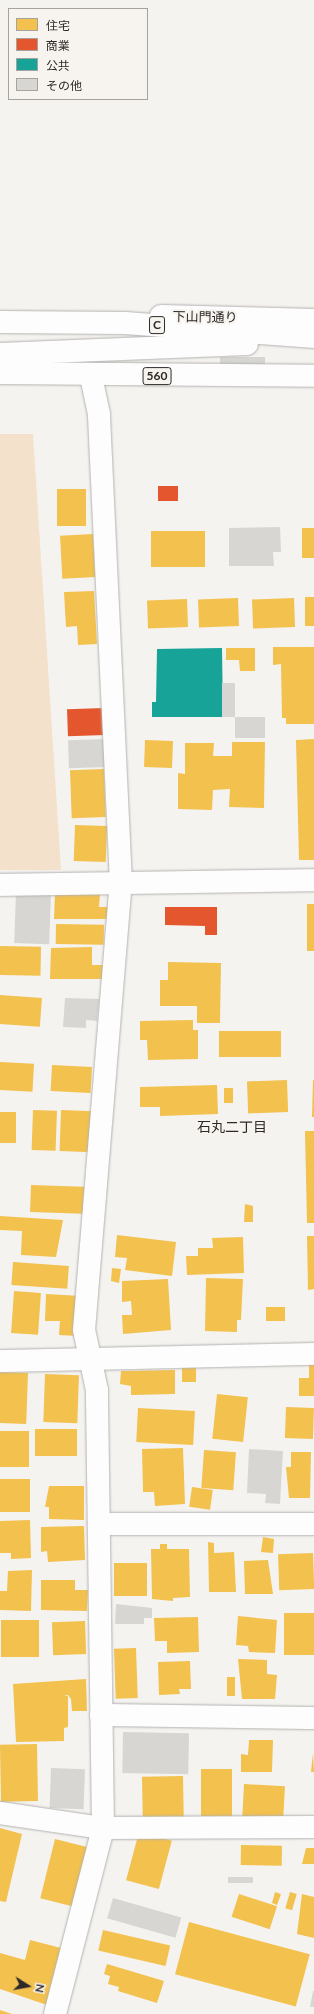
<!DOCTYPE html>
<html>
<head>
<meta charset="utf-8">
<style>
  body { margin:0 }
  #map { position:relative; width:314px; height:2014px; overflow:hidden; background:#f5f3f0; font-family:Lato,"Noto Sans JP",sans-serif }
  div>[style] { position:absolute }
  .green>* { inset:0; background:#f3e1cb }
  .homes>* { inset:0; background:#f2c14e; transform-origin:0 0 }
  .shops>* { inset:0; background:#e4572e; transform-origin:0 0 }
  .public>* { inset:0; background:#17a398 }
  .building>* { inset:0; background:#d7d6d3; transform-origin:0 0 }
  .roads { filter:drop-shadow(0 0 1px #b3b2b0) drop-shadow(0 0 1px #b3b2b0) }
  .minor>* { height:22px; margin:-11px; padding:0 11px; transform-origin:11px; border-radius:11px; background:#fefdfd }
  .major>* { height:22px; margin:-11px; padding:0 11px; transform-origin:11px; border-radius:11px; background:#fefdfd }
  .highway>* { height:22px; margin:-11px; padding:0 11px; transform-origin:11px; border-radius:11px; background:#fefdfd }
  span { translate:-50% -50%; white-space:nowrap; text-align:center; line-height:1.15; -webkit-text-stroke:4px #f7f3ee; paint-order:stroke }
  .shield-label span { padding:1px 3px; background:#f7f3ee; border:1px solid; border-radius:3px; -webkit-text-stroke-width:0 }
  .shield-label { font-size:12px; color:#2c2a28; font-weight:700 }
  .street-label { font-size:13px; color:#2c2a28 }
  .neighbourhood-label { font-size:14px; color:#2c2a28 }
  .legend { position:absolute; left:8px; top:8px; width:140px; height:92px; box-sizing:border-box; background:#f7f3ee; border:1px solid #a6a39f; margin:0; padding:5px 7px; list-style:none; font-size:12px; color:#2c2a28 }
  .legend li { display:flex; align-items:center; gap:8px; height:20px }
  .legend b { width:20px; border:1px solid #a6a39f }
  .north { position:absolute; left:8px; top:1966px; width:40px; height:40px; -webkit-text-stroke:3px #f7f3ee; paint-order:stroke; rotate:101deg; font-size:11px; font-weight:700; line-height:16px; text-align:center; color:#2c2a28 }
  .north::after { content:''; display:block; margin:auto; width:14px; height:18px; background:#2c2a28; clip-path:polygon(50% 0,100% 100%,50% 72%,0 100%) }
</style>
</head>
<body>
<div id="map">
  <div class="green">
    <i style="clip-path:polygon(0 434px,33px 434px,61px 870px,0 870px)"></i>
  </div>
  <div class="homes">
    <i style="left:57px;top:489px;width:29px;height:37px"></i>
    <i style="left:302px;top:528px;width:12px;height:30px"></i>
    <i style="left:205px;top:531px;width:36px;height:54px;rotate:90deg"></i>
    <i style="left:93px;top:534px;width:43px;height:33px;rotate:87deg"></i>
    <i style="clip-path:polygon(94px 591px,97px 644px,78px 645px,77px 626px,66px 627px,64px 592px)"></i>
    <i style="left:305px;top:597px;width:9px;height:29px"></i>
    <i style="left:238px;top:598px;width:28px;height:40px;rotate:88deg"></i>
    <i style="left:294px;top:598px;width:29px;height:42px;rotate:88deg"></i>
    <i style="left:187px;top:599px;width:28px;height:40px;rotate:88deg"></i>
    <i style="clip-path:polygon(273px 647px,314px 647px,314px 724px,286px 724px,286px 718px,282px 718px,281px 664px,273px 665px)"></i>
    <i style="clip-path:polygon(226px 648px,255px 648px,255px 671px,240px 671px,239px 660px,226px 660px)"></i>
    <i style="clip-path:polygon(314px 739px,314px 860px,299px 860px,296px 740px)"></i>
    <i style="left:145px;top:740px;width:28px;height:27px;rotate:2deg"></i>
    <i style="clip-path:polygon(232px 742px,265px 742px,264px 808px,229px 807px,230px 789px,213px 790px,212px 810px,178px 809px,178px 773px,185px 774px,185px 743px,214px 743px,213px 756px,232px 756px)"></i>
    <i style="left:104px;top:769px;width:48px;height:34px;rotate:88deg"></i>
    <i style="left:75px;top:825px;width:32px;height:36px;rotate:2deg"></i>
    <i style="clip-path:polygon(55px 892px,100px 893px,99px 907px,110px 907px,110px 919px,54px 919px)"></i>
    <i style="left:307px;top:904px;width:7px;height:47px"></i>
    <i style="left:56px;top:924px;width:48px;height:20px;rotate:1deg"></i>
    <i style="left:0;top:946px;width:41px;height:29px;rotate:1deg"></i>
    <i style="clip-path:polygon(92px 947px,92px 965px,103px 965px,103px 979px,50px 979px,51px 948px)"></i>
    <i style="clip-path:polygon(168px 962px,221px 963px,220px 1023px,197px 1023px,197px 1006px,160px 1006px,160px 980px,168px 980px)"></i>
    <i style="left:0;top:995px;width:42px;height:29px;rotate:4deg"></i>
    <i style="clip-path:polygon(193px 1020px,193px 1030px,198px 1030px,198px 1059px,148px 1060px,147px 1040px,140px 1040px,140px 1021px)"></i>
    <i style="left:281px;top:1031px;width:26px;height:62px;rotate:90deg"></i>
    <i style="left:0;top:1062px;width:34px;height:28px;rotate:3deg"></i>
    <i style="left:52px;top:1065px;width:40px;height:26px;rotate:3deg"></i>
    <i style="left:287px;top:1080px;width:32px;height:40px;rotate:88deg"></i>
    <i style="clip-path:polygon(313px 1080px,314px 1080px,314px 1117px,312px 1117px)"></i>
    <i style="clip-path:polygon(217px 1085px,218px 1114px,160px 1116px,160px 1107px,140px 1107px,140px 1087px)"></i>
    <i style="left:224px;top:1088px;width:9px;height:15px"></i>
    <i style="left:33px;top:1110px;width:24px;height:40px;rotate:2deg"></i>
    <i style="left:61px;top:1110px;width:33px;height:41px;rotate:2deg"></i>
    <i style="left:0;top:1112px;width:16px;height:31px"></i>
    <i style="clip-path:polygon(305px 1131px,314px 1131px,314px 1223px,307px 1223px)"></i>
    <i style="left:31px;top:1185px;width:53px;height:27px;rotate:2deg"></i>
    <i style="clip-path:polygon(245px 1204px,253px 1206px,253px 1222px,244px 1222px)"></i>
    <i style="clip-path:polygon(0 1216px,63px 1220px,56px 1257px,21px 1255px,22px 1231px,0 1230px)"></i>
    <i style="clip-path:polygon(117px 1235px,176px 1242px,172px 1276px,125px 1270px,127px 1258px,115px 1257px)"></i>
    <i style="clip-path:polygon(307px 1236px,314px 1236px,314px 1289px,308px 1290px)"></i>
    <i style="clip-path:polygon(243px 1237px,244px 1273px,187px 1275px,186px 1256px,198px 1256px,198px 1248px,213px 1248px,212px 1238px)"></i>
    <i style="left:13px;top:1262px;width:56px;height:23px;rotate:4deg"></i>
    <i style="clip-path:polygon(112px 1268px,121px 1269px,119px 1283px,111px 1281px)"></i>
    <i style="clip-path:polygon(206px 1278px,243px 1279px,241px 1320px,237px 1320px,237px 1332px,205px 1331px)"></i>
    <i style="clip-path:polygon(168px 1279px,171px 1330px,123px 1334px,122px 1315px,132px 1315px,131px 1301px,122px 1302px,122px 1281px)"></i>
    <i style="left:14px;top:1291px;width:27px;height:42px;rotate:4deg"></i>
    <i style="clip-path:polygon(46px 1294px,81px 1296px,78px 1336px,59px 1335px,60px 1321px,45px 1321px)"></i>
    <i style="left:266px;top:1307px;width:19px;height:14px"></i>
    <i style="clip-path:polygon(309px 1365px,314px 1365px,314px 1396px,299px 1396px,299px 1378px,309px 1378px)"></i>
    <i style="left:182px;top:1367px;width:14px;height:15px"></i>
    <i style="clip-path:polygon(175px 1370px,175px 1394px,131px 1395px,131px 1386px,120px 1384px,121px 1371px)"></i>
    <i style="left:0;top:1372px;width:28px;height:51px;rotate:2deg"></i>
    <i style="left:45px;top:1374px;width:34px;height:48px;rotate:2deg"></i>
    <i style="left:217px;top:1394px;width:31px;height:45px;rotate:6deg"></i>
    <i style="left:286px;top:1407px;width:28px;height:31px;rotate:2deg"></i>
    <i style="left:138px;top:1408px;width:57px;height:34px;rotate:3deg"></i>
    <i style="left:35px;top:1429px;width:42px;height:27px"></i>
    <i style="left:0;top:1431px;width:29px;height:36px"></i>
    <i style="clip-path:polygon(183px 1448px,185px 1504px,155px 1506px,154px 1492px,143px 1492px,142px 1449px)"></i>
    <i style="left:204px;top:1450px;width:32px;height:38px;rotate:4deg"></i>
    <i style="clip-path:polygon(291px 1452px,311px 1452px,310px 1498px,289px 1498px,286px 1467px,291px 1467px)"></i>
    <i style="left:0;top:1479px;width:30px;height:33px"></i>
    <i style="clip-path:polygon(49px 1486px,84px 1486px,84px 1520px,49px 1519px,49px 1507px,45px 1507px)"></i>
    <i style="left:192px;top:1487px;width:21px;height:20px;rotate:8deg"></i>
    <i style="clip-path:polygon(30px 1520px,31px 1558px,11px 1559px,11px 1553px,0 1553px,0 1521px)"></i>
    <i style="clip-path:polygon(84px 1526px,85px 1560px,48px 1562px,47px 1551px,41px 1552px,41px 1527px)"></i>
    <i style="clip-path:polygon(263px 1537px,274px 1539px,273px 1553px,261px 1552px)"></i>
    <i style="clip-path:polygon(208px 1542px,214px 1543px,214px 1553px,234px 1552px,236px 1592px,209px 1592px)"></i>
    <i style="clip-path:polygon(160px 1544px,167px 1544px,167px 1549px,189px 1549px,190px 1597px,173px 1598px,173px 1601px,152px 1599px,151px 1549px,160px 1549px)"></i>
    <i style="left:313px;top:1553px;width:36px;height:35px;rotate:88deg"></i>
    <i style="clip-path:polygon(268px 1560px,273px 1594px,245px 1594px,244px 1561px)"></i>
    <i style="left:147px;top:1563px;width:33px;height:33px;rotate:90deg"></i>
    <i style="clip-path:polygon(32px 1570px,31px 1611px,0 1610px,0 1591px,7px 1591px,8px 1571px)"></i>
    <i style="clip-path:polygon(41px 1580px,75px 1580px,75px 1590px,88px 1590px,87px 1611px,41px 1610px)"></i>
    <i style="left:284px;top:1613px;width:30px;height:42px"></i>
    <i style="clip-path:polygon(238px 1616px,277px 1620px,275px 1653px,249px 1652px,248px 1646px,236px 1645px)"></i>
    <i style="clip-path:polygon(198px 1617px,199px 1652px,167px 1653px,167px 1641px,155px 1641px,154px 1618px)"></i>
    <i style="left:1px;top:1620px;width:38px;height:37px"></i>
    <i style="left:85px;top:1621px;width:33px;height:33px;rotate:88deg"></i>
    <i style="left:136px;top:1648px;width:50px;height:22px;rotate:88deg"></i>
    <i style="clip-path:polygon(238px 1659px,267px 1660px,267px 1674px,277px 1675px,275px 1699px,242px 1699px)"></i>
    <i style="clip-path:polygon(190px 1661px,191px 1689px,179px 1689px,180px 1694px,159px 1695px,158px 1662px)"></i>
    <i style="left:227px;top:1677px;width:8px;height:19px"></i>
    <i style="clip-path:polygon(86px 1679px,87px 1711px,72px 1711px,71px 1699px,68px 1695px,64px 1695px,68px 1696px,68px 1727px,64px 1728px,64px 1741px,16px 1742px,13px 1684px)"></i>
    <i style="clip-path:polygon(249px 1740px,273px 1740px,272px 1772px,241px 1772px,241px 1754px,248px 1755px)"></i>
    <i style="left:37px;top:1744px;width:57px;height:37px;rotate:89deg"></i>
    <i style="clip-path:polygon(313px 1753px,314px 1772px,311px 1772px)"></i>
    <i style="left:201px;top:1769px;width:31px;height:47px"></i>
    <i style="left:183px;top:1776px;width:47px;height:41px;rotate:89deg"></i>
    <i style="left:244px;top:1784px;width:41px;height:36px;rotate:3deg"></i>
    <i style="clip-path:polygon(0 1828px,22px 1834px,6px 1902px,0 1901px)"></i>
    <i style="left:139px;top:1832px;width:34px;height:50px;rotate:15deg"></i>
    <i style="left:55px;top:1839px;width:36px;height:61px;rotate:14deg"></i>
    <i style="left:241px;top:1845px;width:41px;height:20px;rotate:1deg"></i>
    <i style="clip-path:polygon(306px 1848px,314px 1848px,314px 1864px,302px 1864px)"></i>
    <i style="clip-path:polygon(275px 1892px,281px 1894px,277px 1905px,272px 1903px)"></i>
    <i style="left:290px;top:1892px;width:7px;height:17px;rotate:16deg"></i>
    <i style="left:239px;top:1894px;width:40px;height:24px;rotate:18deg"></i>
    <i style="clip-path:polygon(302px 1894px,314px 1897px,314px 1938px,297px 1934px)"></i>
    <i style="left:189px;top:1922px;width:125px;height:54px;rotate:15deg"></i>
    <i style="left:103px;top:1930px;width:69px;height:21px;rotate:13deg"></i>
    <i style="clip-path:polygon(30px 1940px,61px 1948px,47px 2005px,0 1989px,0 1953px,25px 1960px)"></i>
    <i style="clip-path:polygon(107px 1964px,164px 1981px,157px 2003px,118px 1991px,119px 1987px,108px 1984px,110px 1976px,104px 1974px)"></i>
    <i style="clip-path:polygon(0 2010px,12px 2014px,0 2014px)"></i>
  </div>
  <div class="shops">
    <i style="left:158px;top:486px;width:20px;height:15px"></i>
    <i style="left:104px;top:708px;width:27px;height:37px;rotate:88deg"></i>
    <i style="clip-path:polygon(165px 907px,217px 907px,217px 935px,205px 935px,205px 926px,165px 925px)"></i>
  </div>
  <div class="public">
    <i style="clip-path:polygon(222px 648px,223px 717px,152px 717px,152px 702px,156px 702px,157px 649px)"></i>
  </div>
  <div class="building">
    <i style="left:265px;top:357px;width:23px;height:45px;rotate:90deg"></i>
    <i style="clip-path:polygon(280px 527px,281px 552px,273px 552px,274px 566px,229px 566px,229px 528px)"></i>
    <i style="left:222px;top:683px;width:13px;height:34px"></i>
    <i style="left:235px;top:717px;width:30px;height:21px"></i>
    <i style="left:106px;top:739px;width:28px;height:38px;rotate:88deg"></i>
    <i style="left:16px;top:892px;width:35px;height:51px;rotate:2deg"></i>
    <i style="clip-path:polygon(65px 998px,99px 999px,97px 1021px,86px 1020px,86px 1028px,63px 1027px)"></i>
    <i style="clip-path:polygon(249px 1449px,283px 1451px,280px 1504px,265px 1503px,266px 1494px,247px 1493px)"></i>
    <i style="clip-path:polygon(116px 1604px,152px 1608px,152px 1618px,144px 1618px,144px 1624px,115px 1624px)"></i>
    <i style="left:123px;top:1732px;width:66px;height:41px;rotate:1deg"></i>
    <i style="left:51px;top:1768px;width:34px;height:40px;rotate:2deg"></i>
    <i style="left:253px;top:1877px;width:6px;height:25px;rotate:90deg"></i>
    <i style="left:113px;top:1898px;width:71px;height:21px;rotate:16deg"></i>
    <i style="clip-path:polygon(313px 1991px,314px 1991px,314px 2007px,310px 2007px)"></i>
  </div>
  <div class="roads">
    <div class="minor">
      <i style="left:0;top:885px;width:314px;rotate:-0.9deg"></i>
      <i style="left:0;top:1361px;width:314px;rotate:-1.3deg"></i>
      <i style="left:99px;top:1524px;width:215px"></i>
      <i style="left:101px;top:1715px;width:213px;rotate:0.8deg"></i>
      <i style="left:0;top:1813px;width:104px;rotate:8.3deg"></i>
      <i style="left:103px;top:1828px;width:211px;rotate:-0.3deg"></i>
      <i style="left:55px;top:2014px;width:192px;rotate:-75.5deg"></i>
      <i style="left:103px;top:1828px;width:438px;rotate:-90.8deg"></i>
      <i style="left:97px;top:1390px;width:61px;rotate:-102.2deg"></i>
      <i style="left:84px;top:1330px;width:449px;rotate:-85.3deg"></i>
      <i style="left:121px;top:883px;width:470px;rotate:-92.7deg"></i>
      <i style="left:99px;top:414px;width:40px;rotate:-102deg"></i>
    </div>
    <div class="major">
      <i style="left:161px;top:316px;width:153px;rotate:1.5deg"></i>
    </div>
    <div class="highway">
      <i style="left:0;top:322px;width:125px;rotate:0.5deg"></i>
      <i style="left:125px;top:323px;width:190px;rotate:4.2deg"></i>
      <i style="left:0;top:354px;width:247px;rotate:-2.3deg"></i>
      <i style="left:0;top:373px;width:314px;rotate:0.5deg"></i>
    </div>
  </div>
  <div class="shield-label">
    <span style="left:157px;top:325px">C</span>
    <span style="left:157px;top:376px">560</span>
  </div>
  <div class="street-label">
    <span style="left:205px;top:317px;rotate:1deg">下山門通り</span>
  </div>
  <div class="neighbourhood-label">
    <span style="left:232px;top:1127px">石丸二丁目</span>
  </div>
  <ul class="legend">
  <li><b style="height:11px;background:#f2c14e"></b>住宅</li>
  <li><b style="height:11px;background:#e4572e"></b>商業</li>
  <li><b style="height:11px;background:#17a398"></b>公共</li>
  <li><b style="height:11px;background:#d7d6d3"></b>その他</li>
  </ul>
  <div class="north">N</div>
</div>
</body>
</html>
